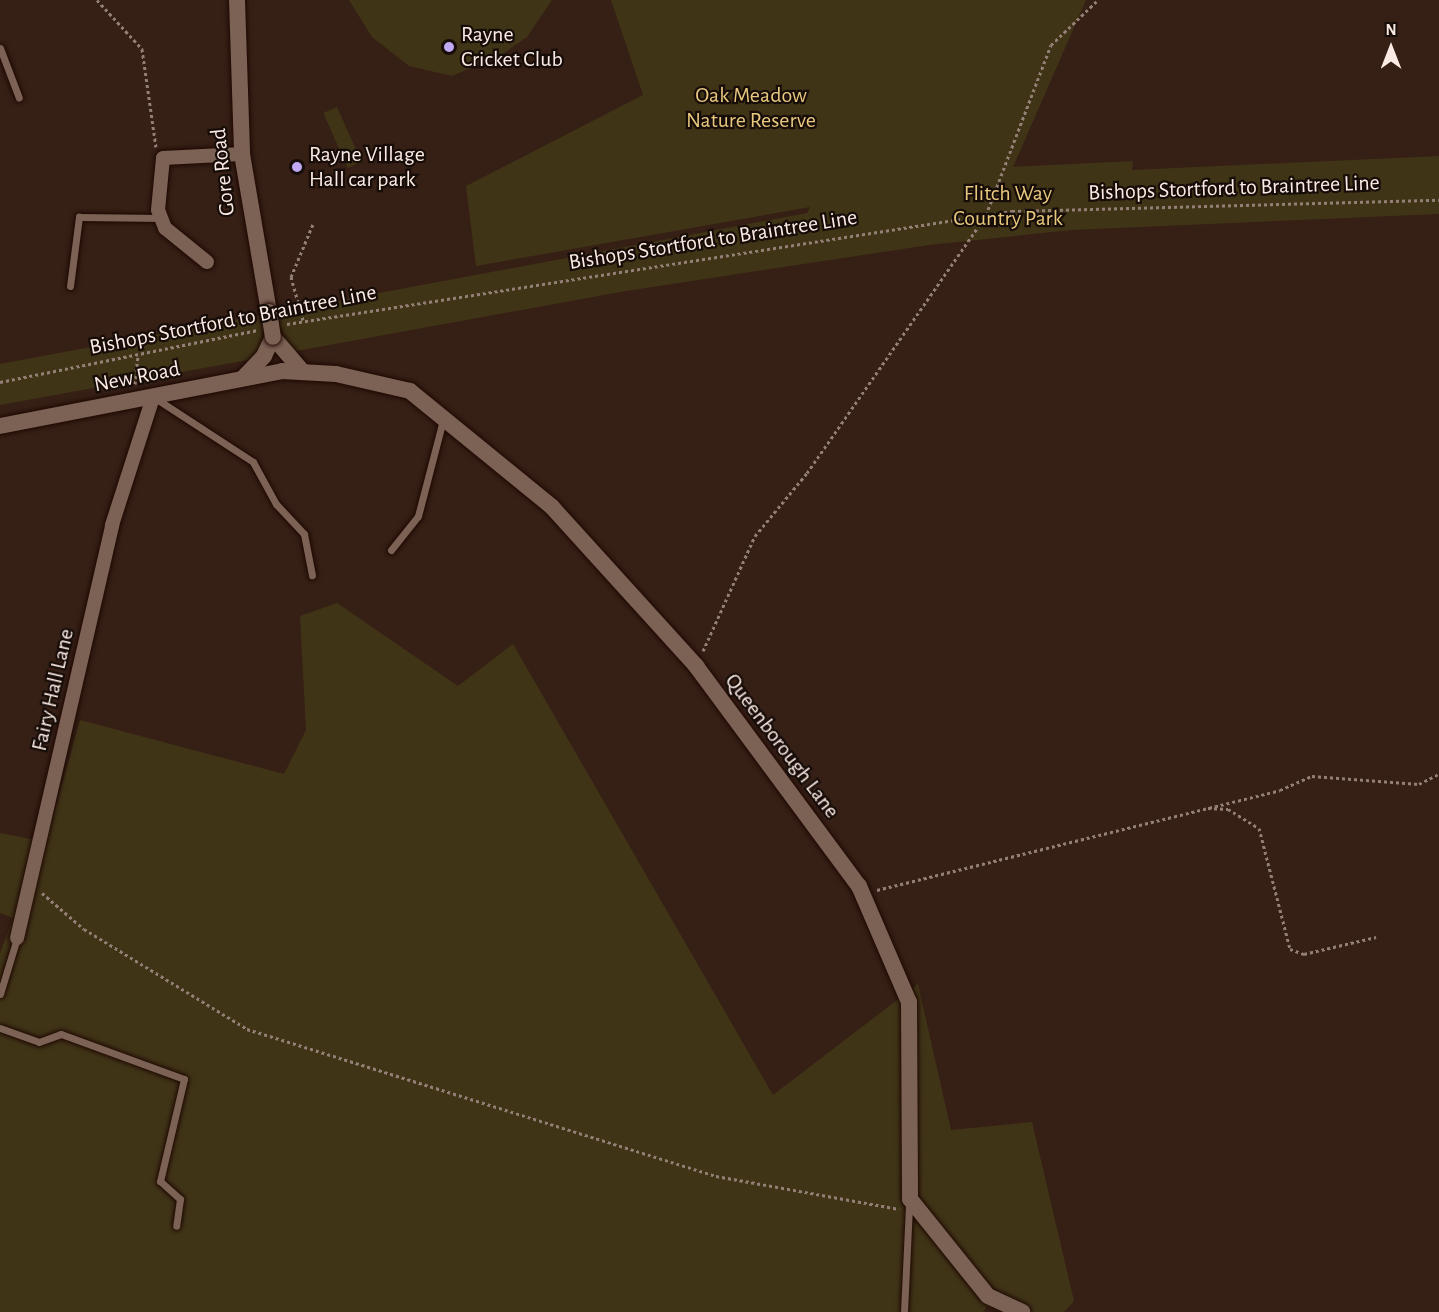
<!DOCTYPE html>
<html>
<head>
<meta charset="utf-8">
<style>
  body { margin:0 }
  #map { position:relative; width:1439px; height:1312px; overflow:hidden; background:#361f15; font-family:"Alegreya Sans",sans-serif }
  div>[style] { position:absolute }
  .green>* { inset:0; background:#403417; transform-origin:0 0 }
  .path>* { height:3px; margin-top:-1.5px; transform-origin:0; background:repeating-linear-gradient(90deg,#937f76 0 3px,transparent 0 6px) }
  .roads { filter:drop-shadow(0 0 2px #1d0802) drop-shadow(0 0 2px #1d0802) }
  .service>* { height:7px; margin:-3.5px; padding:0 3.5px; transform-origin:3.5px; border-radius:3.5px; background:#7c6155 }
  .minor>* { height:14px; margin:-7px; padding:0 7px; transform-origin:7px; border-radius:7px; background:#7c6155 }
  .tertiary>* { height:16px; margin:-8px; padding:0 8px; transform-origin:8px; border-radius:8px; background:#7c6155 }
  .bridges { filter:drop-shadow(0 0 2px #1d0802) drop-shadow(0 0 2px #1d0802) }
  .tertiary-bridge>* { height:16px; margin:-8px; padding:0 8px; transform-origin:8px; border-radius:8px; background:#7c6155 }
  .dots>* { width:16px; height:16px; translate:-50% -50%; box-sizing:border-box; border:3px solid #160c08; border-radius:50% }
  span { translate:-50% -50%; white-space:nowrap; text-align:center; line-height:1.15; -webkit-text-stroke:4.5px #160c08; paint-order:stroke }
  .poi-label { font-size:22px; color:#fcebe4 }
  .left { translate:0 -50%; text-align:left }
  .park-label { font-size:22px; color:#e8c87e }
  .street-label { font-size:22px; color:#fcebe4 }
  .north { position:absolute; left:1361px; top:18px; width:60px; height:60px; -webkit-text-stroke:4px #160c08; paint-order:stroke; rotate:0deg; font-size:16px; font-weight:700; line-height:24px; text-align:center; color:#fcebe4 }
  .north::after { content:''; display:block; margin:auto; width:21px; height:27px; background:#fcebe4; clip-path:polygon(50% 0,100% 100%,50% 72%,0 100%) }
</style>
</head>
<body>
<div id="map">
  <div class="green">
    <i style="clip-path:polygon(349px 0,552px 0,527px 37px,500px 56px,452px 76px,409px 66px,372px 37px)"></i>
    <i style="clip-path:polygon(611px 0,1086px 0,1013px 167px,1133px 161px,1132px 170px,1439px 156px,1439px 214px,1072px 230px,929px 245px,626px 291px,0 405px,0 364px,807px 213px,810px 207px,476px 266px,466px 186px,643px 95px)"></i>
    <i style="left:337px;top:107px;width:60px;height:15px;rotate:66deg"></i>
    <i style="clip-path:polygon(337px 603px,458px 686px,513px 644px,773px 1095px,918px 984px,951px 1130px,1032px 1122px,1074px 1301px,1064px 1312px,1000px 1312px,987px 1306px,983px 1312px,0 1312px,0 953px,13px 918px,0 913px,0 833px,46px 842px,80px 720px,284px 774px,306px 730px,300px 616px)"></i>
  </div>
  <div class="path">
    <i style="left:97px;top:0;width:67px;rotate:47.4deg"></i>
    <i style="left:142px;top:49px;width:99px;rotate:81.9deg"></i>
    <i style="left:303px;top:320px;width:45px;rotate:-105.6deg"></i>
    <i style="left:291px;top:277px;width:57px;rotate:-67.5deg"></i>
    <i style="left:287px;top:324px;width:734px;rotate:-8.86deg"></i>
    <i style="left:1012px;top:211px;width:427px;rotate:-1.5deg"></i>
    <i style="left:0;top:382px;width:262px;rotate:-11.4deg"></i>
    <i style="left:135px;top:384px;width:28px;rotate:-84deg"></i>
    <i style="left:703px;top:651px;width:126px;rotate:-65.7deg"></i>
    <i style="left:755px;top:536px;width:82px;rotate:-50.5deg"></i>
    <i style="left:807px;top:473px;width:314px;rotate:-55.2deg"></i>
    <i style="left:986px;top:215px;width:182px;rotate:-69.1deg"></i>
    <i style="left:1051px;top:45px;width:65px;rotate:-43.8deg"></i>
    <i style="left:1208px;top:808px;width:20px;rotate:3deg"></i>
    <i style="left:1228px;top:809px;width:36px;rotate:32deg"></i>
    <i style="left:1259px;top:828px;width:125px;rotate:75.6deg"></i>
    <i style="left:1290px;top:949px;width:15px;rotate:20deg"></i>
    <i style="left:1304px;top:954px;width:74px;rotate:-13.3deg"></i>
    <i style="left:877px;top:890px;width:415px;rotate:-13.9deg"></i>
    <i style="left:1280px;top:790px;width:35px;rotate:-24deg"></i>
    <i style="left:1312px;top:776px;width:107px;rotate:4.3deg"></i>
    <i style="left:1419px;top:784px;width:22px;rotate:-27deg"></i>
    <i style="left:42px;top:893px;width:55px;rotate:40.6deg"></i>
    <i style="left:84px;top:929px;width:191px;rotate:31.5deg"></i>
    <i style="left:247px;top:1029px;width:491px;rotate:17.4deg"></i>
    <i style="left:716px;top:1176px;width:186px;rotate:10.2deg"></i>
  </div>
  <div class="roads">
    <div class="service">
      <i style="left:0;top:48px;width:53px;rotate:69.2deg"></i>
      <i style="left:70px;top:286px;width:70px;rotate:-82.6deg"></i>
      <i style="left:79px;top:217px;width:82px;rotate:0.7deg"></i>
      <i style="left:155px;top:398px;width:117px;rotate:33.1deg"></i>
      <i style="left:253px;top:462px;width:48px;rotate:61.3deg"></i>
      <i style="left:276px;top:504px;width:41px;rotate:47deg"></i>
      <i style="left:304px;top:534px;width:42px;rotate:79deg"></i>
      <i style="left:391px;top:550px;width:43px;rotate:-51.5deg"></i>
      <i style="left:418px;top:516px;width:99px;rotate:-75.4deg"></i>
      <i style="left:0;top:994px;width:59px;rotate:-73.1deg"></i>
      <i style="left:0;top:1028px;width:41px;rotate:19.7deg"></i>
      <i style="left:39px;top:1042px;width:23px;rotate:-20deg"></i>
      <i style="left:61px;top:1034px;width:131px;rotate:20.1deg"></i>
      <i style="left:184px;top:1079px;width:105px;rotate:103.2deg"></i>
      <i style="left:160px;top:1181px;width:27px;rotate:42deg"></i>
      <i style="left:180px;top:1199px;width:27px;rotate:98deg"></i>
      <i style="left:904px;top:1312px;width:108px;rotate:-87.3deg"></i>
    </div>
    <div class="minor">
      <i style="left:207px;top:262px;width:54px;rotate:-141deg"></i>
      <i style="left:165px;top:228px;width:19px;rotate:-111deg"></i>
      <i style="left:158px;top:210px;width:52px;rotate:-84.5deg"></i>
      <i style="left:163px;top:158px;width:79px;rotate:-2.9deg"></i>
      <i style="left:17px;top:938px;width:424px;rotate:-77deg"></i>
      <i style="left:112px;top:525px;width:134px;rotate:-72.2deg"></i>
    </div>
    <div class="tertiary">
      <i style="left:237px;top:0;width:154px;rotate:88.1deg"></i>
      <i style="left:242px;top:154px;width:160px;rotate:80.3deg"></i>
      <i style="left:273px;top:337px;width:46px;rotate:49.4deg"></i>
      <i style="left:243px;top:378px;width:30px;rotate:-46deg"></i>
      <i style="left:264px;top:356px;width:21px;rotate:-65deg"></i>
      <i style="left:0;top:426px;width:287px;rotate:-11deg"></i>
      <i style="left:282px;top:371px;width:54px;rotate:3.2deg"></i>
      <i style="left:336px;top:374px;width:76px;rotate:12.9deg"></i>
      <i style="left:410px;top:391px;width:183px;rotate:39.2deg"></i>
      <i style="left:552px;top:507px;width:215px;rotate:47.8deg"></i>
      <i style="left:696px;top:666px;width:274px;rotate:53.5deg"></i>
      <i style="left:859px;top:886px;width:126px;rotate:66.7deg"></i>
      <i style="left:909px;top:1002px;width:197px;rotate:89.7deg"></i>
      <i style="left:910px;top:1199px;width:124px;rotate:51.2deg"></i>
      <i style="left:988px;top:1296px;width:38px;rotate:25deg"></i>
    </div>
  </div>
  <div class="bridges">
    <div class="tertiary-bridge">
      <i style="left:269px;top:312px;width:25px;rotate:81deg"></i>
    </div>
  </div>
  <div class="dots">
    <i style="left:449px;top:47px;background:#c1a8f3"></i>
    <i style="left:297px;top:167px;background:#c1a8f3"></i>
  </div>
  <div class="poi-label">
    <span class="left" style="left:461px;top:47px">Rayne<br>Cricket Club</span>
    <span class="left" style="left:309px;top:167px">Rayne Village<br>Hall car park</span>
  </div>
  <div class="park-label">
    <span style="left:751px;top:108px">Oak Meadow<br>Nature Reserve</span>
    <span style="left:1008px;top:206px">Flitch Way<br>Country Park</span>
  </div>
  <div class="street-label">
    <span style="left:223px;top:172px;rotate:-96deg">Gore Road</span>
    <span style="left:1234px;top:188px;rotate:-2deg">Bishops Stortford to Braintree Line</span>
    <span style="left:713px;top:240px;rotate:-9deg">Bishops Stortford to Braintree Line</span>
    <span style="left:233px;top:320px;rotate:-11deg">Bishops Stortford to Braintree Line</span>
    <span style="left:137px;top:377px;rotate:-11deg">New Road</span>
    <span style="left:53px;top:690px;rotate:-77deg">Fairy Hall Lane</span>
    <span style="left:782px;top:746px;rotate:53deg">Queenborough Lane</span>
  </div>
  <div class="north">N</div>
</div>
</body>
</html>
